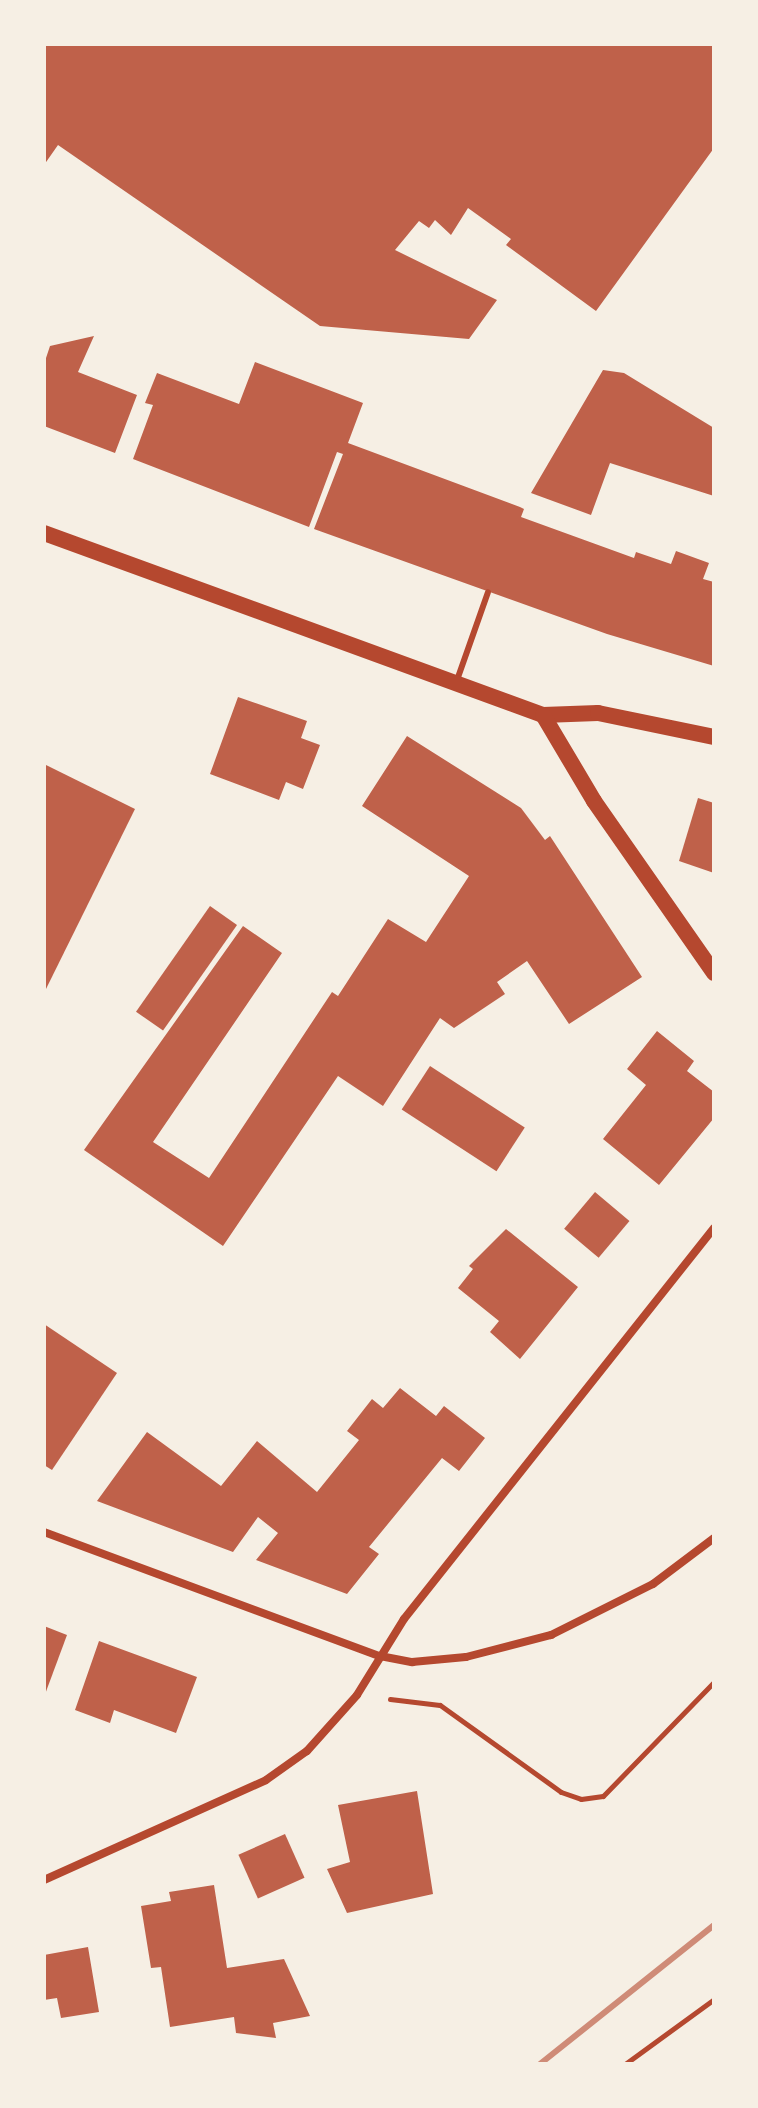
<!DOCTYPE html>
<html>
<head>
<meta charset="utf-8">
<style>
  body { margin:0 }
  #map { position:relative; width:758px; height:2108px; overflow:hidden; background:#f6efe4; font-family:Barlow,sans-serif }
  div>[style] { position:absolute }
  .building>* { inset:0; background:#bf614a; transform-origin:0 0 }
  .path>* { height:5px; margin:-2.5px; padding:0 2.5px; transform-origin:2.5px; border-radius:2.5px; background:#b5482f }
  .service>* { height:6px; margin:-3px; padding:0 3px; transform-origin:3px; border-radius:3px; background:#b5482f }
  .minor>* { height:8px; margin:-4px; padding:0 4px; transform-origin:4px; border-radius:4px; background:#b5482f }
  .secondary>* { height:16px; margin:-8px; padding:0 8px; transform-origin:8px; border-radius:8px; background:#b5482f }
  .rail>* { height:6px; margin:-3px; padding:0 3px; transform-origin:3px; border-radius:3px; background:#cf8b77 }
  span { translate:-50% -50%; white-space:nowrap; text-align:center; line-height:1.15; -webkit-text-stroke:6px #f6efe4; paint-order:stroke }
  .frame { position:absolute; inset:0; border:46px solid #f6efe4; pointer-events:none }
</style>
</head>
<body>
<div id="map">
  <div class="building">
    <i style="clip-path:polygon(44px 44px,714px 44px,714px 148px,596px 311px,506px 245px,511px 239px,468px 208px,451px 235px,435px 220px,429px 228px,419px 221px,395px 250px,497px 300px,469px 339px,320px 326px,58px 145px,44px 165px)"></i>
    <i style="clip-path:polygon(94px 336px,78px 372px,137px 395px,115px 453px,44px 426px,44px 364px,50px 346px)"></i>
    <i style="clip-path:polygon(255px 362px,363px 403px,348px 443px,520px 507px,524px 509px,521px 517px,634px 558px,636px 552px,671px 564px,676px 551px,709px 563px,703px 579px,714px 582px,714px 666px,607px 634px,314px 529px,343px 454px,337px 452px,309px 527px,133px 459px,153px 405px,145px 403px,157px 373px,239px 404px)"></i>
    <i style="clip-path:polygon(603px 370px,624px 373px,714px 428px,714px 496px,610px 463px,591px 515px,531px 493px)"></i>
    <i style="clip-path:polygon(238px 697px,307px 721px,301px 738px,320px 745px,303px 789px,286px 782px,279px 800px,210px 774px)"></i>
    <i style="clip-path:polygon(407px 736px,521px 808px,545px 840px,550px 836px,642px 977px,569px 1024px,527px 961px,497px 982px,505px 994px,454px 1028px,440px 1018px,383px 1106px,338px 1076px,223px 1246px,84px 1150px,243px 926px,282px 953px,153px 1142px,209px 1178px,332px 992px,338px 996px,388px 919px,426px 942px,469px 876px,362px 806px)"></i>
    <i style="clip-path:polygon(44px 764px,135px 809px,44px 993px)"></i>
    <i style="clip-path:polygon(698px 798px,714px 803px,714px 873px,679px 861px)"></i>
    <i style="left:210px;top:906px;width:33px;height:129px;rotate:35deg"></i>
    <i style="clip-path:polygon(657px 1031px,694px 1061px,687px 1071px,714px 1092px,714px 1118px,659px 1185px,603px 1139px,646px 1085px,627px 1069px)"></i>
    <i style="left:430px;top:1066px;width:113px;height:52px;rotate:33deg"></i>
    <i style="left:595px;top:1192px;width:45px;height:48px;rotate:40deg"></i>
    <i style="clip-path:polygon(506px 1229px,578px 1287px,520px 1359px,490px 1332px,499px 1321px,458px 1288px,473px 1269px,469px 1266px)"></i>
    <i style="clip-path:polygon(44px 1324px,117px 1373px,52px 1470px,44px 1465px)"></i>
    <i style="clip-path:polygon(400px 1388px,436px 1416px,444px 1406px,485px 1438px,459px 1471px,442px 1458px,369px 1547px,379px 1554px,347px 1594px,256px 1560px,278px 1533px,258px 1517px,233px 1552px,97px 1501px,147px 1432px,221px 1486px,257px 1441px,317px 1492px,359px 1440px,347px 1431px,372px 1399px,383px 1408px)"></i>
    <i style="clip-path:polygon(44px 1626px,67px 1635px,44px 1697px)"></i>
    <i style="clip-path:polygon(99px 1641px,197px 1677px,176px 1733px,114px 1710px,110px 1723px,75px 1710px)"></i>
    <i style="clip-path:polygon(417px 1791px,433px 1894px,347px 1913px,327px 1869px,350px 1862px,338px 1805px)"></i>
    <i style="left:285px;top:1834px;width:48px;height:51px;rotate:66deg"></i>
    <i style="clip-path:polygon(214px 1885px,227px 1968px,284px 1959px,310px 2016px,273px 2023px,276px 2038px,236px 2033px,234px 2017px,170px 2027px,161px 1967px,151px 1968px,141px 1906px,171px 1901px,169px 1892px)"></i>
    <i style="clip-path:polygon(88px 1947px,99px 2012px,61px 2018px,57px 1998px,44px 2000px,44px 1955px)"></i>
  </div>
  <div class="path">
    <i style="left:390px;top:1699px;width:50px;rotate:6.8deg"></i>
    <i style="left:440px;top:1705px;width:149px;rotate:35.7deg"></i>
    <i style="left:561px;top:1792px;width:21px;rotate:19deg"></i>
    <i style="left:581px;top:1799px;width:22px;rotate:-8deg"></i>
    <i style="left:603px;top:1796px;width:159px;rotate:-45.8deg"></i>
    <i style="left:625px;top:2064px;width:110px;rotate:-36.1deg"></i>
  </div>
  <div class="service">
    <i style="left:456px;top:683px;width:96px;rotate:-70.6deg"></i>
  </div>
  <div class="minor">
    <i style="left:44px;top:1532px;width:358px;rotate:20.3deg"></i>
    <i style="left:380px;top:1656px;width:33px;rotate:11deg"></i>
    <i style="left:412px;top:1662px;width:54px;rotate:-5.3deg"></i>
    <i style="left:466px;top:1657px;width:88px;rotate:-14.5deg"></i>
    <i style="left:551px;top:1635px;width:114px;rotate:-26.6deg"></i>
    <i style="left:653px;top:1584px;width:76px;rotate:-37deg"></i>
    <i style="left:44px;top:1880px;width:243px;rotate:-24.2deg"></i>
    <i style="left:266px;top:1780px;width:50px;rotate:-35.3deg"></i>
    <i style="left:307px;top:1751px;width:75px;rotate:-48.2deg"></i>
    <i style="left:357px;top:1695px;width:89px;rotate:-58.3deg"></i>
    <i style="left:404px;top:1619px;width:499px;rotate:-51.6deg"></i>
  </div>
  <div class="secondary">
    <i style="left:44px;top:533px;width:531px;rotate:20.04deg"></i>
    <i style="left:543px;top:715px;width:55px;rotate:-2.1deg"></i>
    <i style="left:598px;top:713px;width:118px;rotate:11.7deg"></i>
    <i style="left:543px;top:715px;width:100px;rotate:59.3deg"></i>
    <i style="left:594px;top:801px;width:210px;rotate:55.1deg"></i>
  </div>
  <div class="rail">
    <i style="left:540px;top:2064px;width:223px;rotate:-38.6deg"></i>
  </div>
  <div class="frame"></div>
</div>
</body>
</html>
